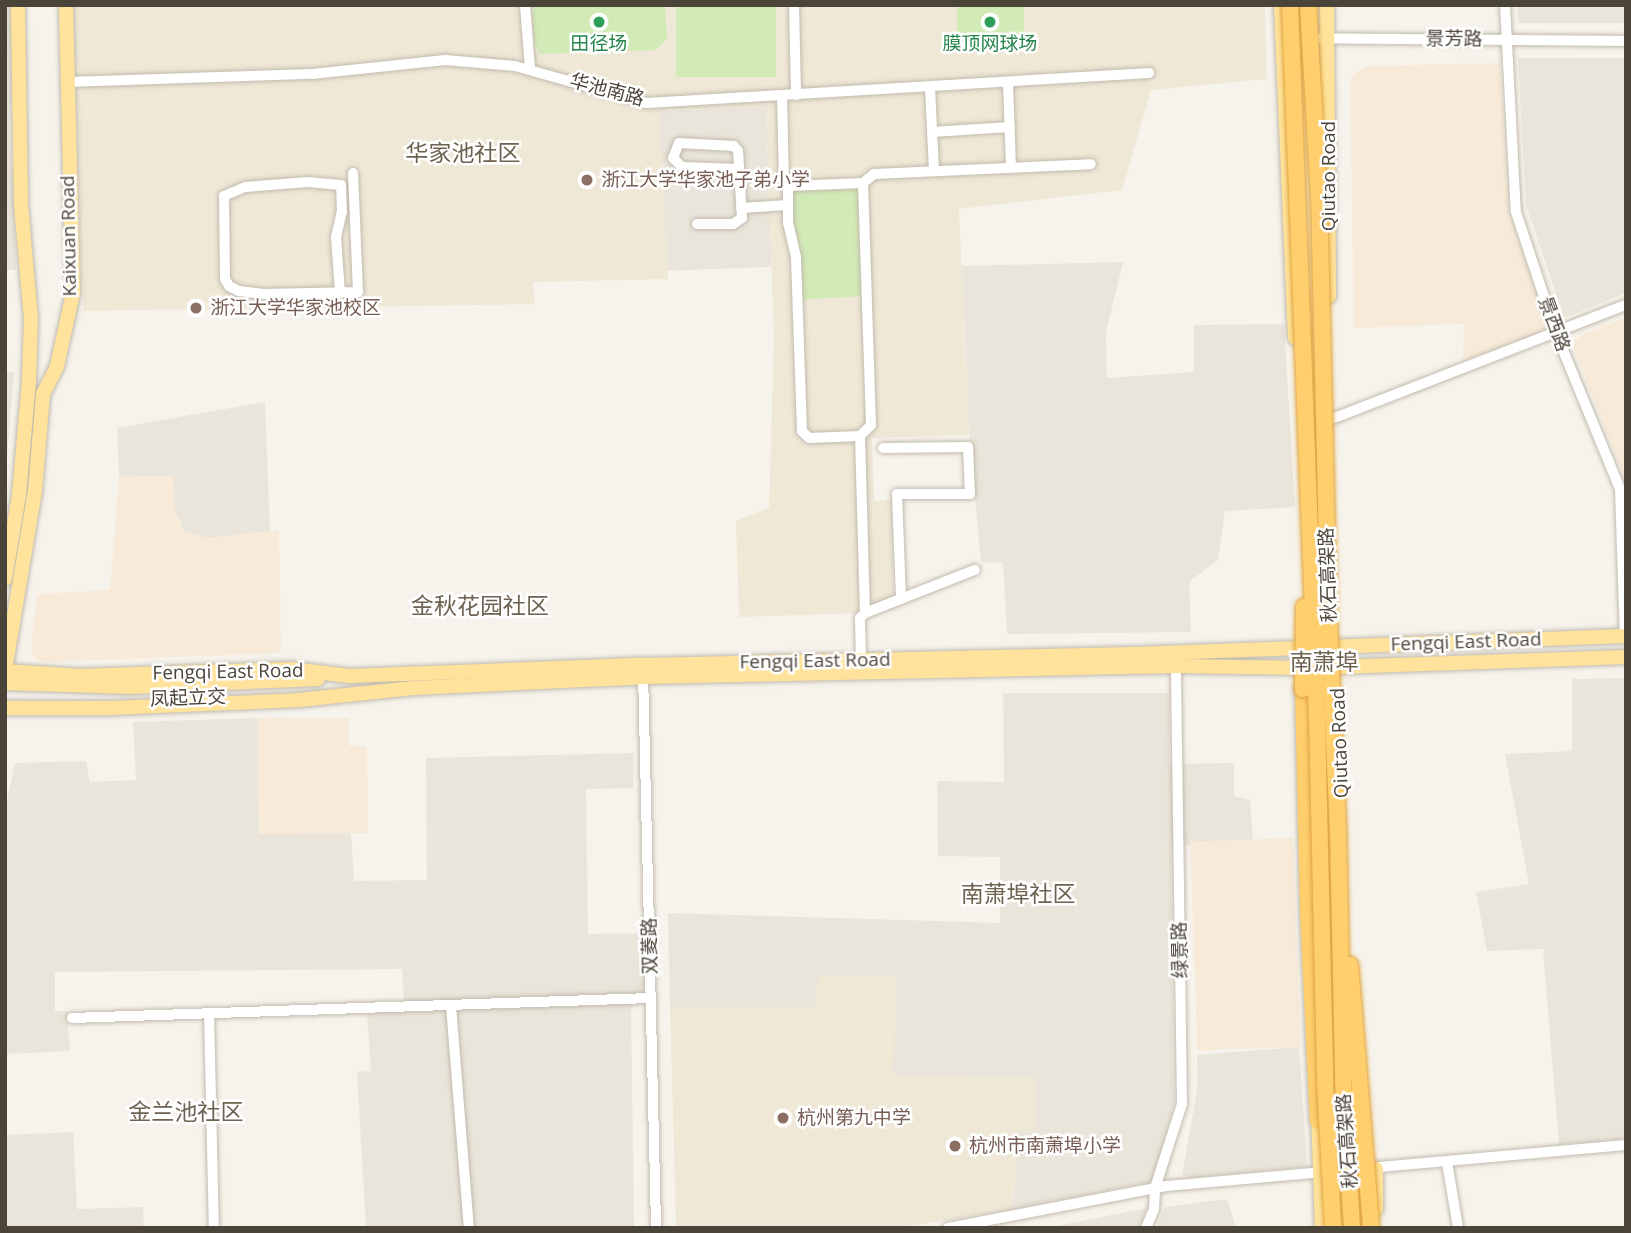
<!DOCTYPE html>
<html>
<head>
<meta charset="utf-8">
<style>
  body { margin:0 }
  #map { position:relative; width:1631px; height:1233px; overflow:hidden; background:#f6f3ec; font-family:"Open Sans","Noto Sans SC",sans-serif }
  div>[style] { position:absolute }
  .residential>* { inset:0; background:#eae5da; transform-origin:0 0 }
  .commercial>* { inset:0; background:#f7ead8; transform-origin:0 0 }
  .education>* { inset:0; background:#efe8d6 }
  .green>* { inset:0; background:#d2eab5; transform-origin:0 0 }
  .roads { filter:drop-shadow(0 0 2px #c2bbae) drop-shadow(0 0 2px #c2bbae) }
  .minor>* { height:10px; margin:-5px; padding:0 5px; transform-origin:5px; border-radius:5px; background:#fff }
  .major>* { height:14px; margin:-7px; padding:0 7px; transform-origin:7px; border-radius:7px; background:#ffe39c }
  .highway>* { height:16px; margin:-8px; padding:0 8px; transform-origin:8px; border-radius:8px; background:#ffcf6e }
  .bridges { filter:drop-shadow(0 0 2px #e0a43c) drop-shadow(0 0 2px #e0a43c) }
  .highway-bridge>* { height:16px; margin:-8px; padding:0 8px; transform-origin:8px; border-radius:8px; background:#ffcf6e }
  .dots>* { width:19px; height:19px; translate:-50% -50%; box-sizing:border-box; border:4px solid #fff; border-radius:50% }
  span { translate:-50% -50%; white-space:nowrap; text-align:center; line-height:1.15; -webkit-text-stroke:5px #fff; paint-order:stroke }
  .street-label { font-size:19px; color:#4b4439 }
  .leisure-label { font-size:19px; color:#27864d }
  .education-label { font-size:19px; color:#785e54 }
  .left { translate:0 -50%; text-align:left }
  .quarter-label { font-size:23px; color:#6e6250 }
  .frame { position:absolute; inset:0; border:7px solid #4b4439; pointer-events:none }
</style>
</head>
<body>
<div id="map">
  <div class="residential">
    <i style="clip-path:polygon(5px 5px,14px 5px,10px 131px,16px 270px,5px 270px)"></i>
    <i style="left:1518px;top:5px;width:108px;height:18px"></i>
    <i style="clip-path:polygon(1518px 58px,1626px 58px,1626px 293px,1564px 318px,1526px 205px)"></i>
    <i style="left:766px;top:107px;width:160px;height:107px;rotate:88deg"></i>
    <i style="clip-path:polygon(1123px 262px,1106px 332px,1107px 378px,1194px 372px,1194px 325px,1284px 324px,1295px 507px,1225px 511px,1218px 560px,1189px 582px,1191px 632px,1007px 634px,1003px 563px,981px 562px,969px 435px,962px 266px)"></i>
    <i style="clip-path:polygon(5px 371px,14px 373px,5px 482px)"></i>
    <i style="clip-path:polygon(265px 402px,270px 531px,207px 538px,184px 531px,174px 508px,173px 476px,119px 477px,117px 428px)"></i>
    <i style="clip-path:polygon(1626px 678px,1626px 1138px,1559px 1145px,1543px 949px,1487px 951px,1476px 892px,1529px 884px,1505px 754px,1572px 751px,1572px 679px)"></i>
    <i style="clip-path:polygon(1003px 693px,1169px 693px,1169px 764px,1234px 763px,1234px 796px,1250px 800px,1253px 840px,1171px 847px,1174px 1106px,1151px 1182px,1013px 1209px,1016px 1131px,1036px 1079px,892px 1076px,895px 976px,815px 1007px,670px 1007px,668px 913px,1000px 923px,1000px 857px,938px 856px,937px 781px,1004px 782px)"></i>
    <i style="clip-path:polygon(258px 718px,259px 834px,351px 833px,354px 881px,427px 880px,426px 758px,634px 753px,633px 788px,586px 789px,588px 934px,644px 933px,646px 994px,404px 1002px,402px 969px,55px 972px,55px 1011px,67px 1011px,70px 1051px,5px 1054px,5px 811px,15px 763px,86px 761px,90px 782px,136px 780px,133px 722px)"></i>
    <i style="clip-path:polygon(631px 1004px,634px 1228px,366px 1228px,357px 1072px,371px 1071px,367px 1013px)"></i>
    <i style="clip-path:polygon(1299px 1047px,1307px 1167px,1190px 1178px,1182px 1174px,1197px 1091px,1197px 1055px)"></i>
    <i style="clip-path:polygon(73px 1132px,77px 1209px,143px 1207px,144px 1228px,5px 1228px,5px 1135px)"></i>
    <i style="clip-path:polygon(1227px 1199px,1236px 1228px,1156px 1228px,1165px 1207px)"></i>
    <i style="clip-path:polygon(1147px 1208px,1139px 1228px,1046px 1228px)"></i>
  </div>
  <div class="commercial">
    <i style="clip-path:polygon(1500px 63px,1509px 210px,1548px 330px,1463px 361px,1464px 324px,1354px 328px,1350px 80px,1356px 72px,1367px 66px)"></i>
    <i style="clip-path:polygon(1626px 317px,1626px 482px,1574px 348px,1575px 340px,1582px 335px)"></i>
    <i style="clip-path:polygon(173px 476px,174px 508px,184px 531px,207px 538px,279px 530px,281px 653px,45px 662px,35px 659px,31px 649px,37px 594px,110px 590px,119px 477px)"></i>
    <i style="clip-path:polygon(258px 718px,349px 718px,349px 746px,367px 746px,368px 833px,259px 834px)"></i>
    <i style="left:1293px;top:838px;width:209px;height:103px;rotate:88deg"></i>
  </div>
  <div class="education">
    <i style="clip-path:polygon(73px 5px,1265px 5px,1267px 79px,1151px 90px,1122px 190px,959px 209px,969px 435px,872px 438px,874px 501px,892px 500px,893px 609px,865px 613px,739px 617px,736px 521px,769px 508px,774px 338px,766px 107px,659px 110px,668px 279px,533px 282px,535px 304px,83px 311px)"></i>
    <i style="clip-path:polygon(819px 976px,896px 976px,893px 1076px,1036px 1078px,1035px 1131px,1016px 1131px,1013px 1209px,898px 1228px,676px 1228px,670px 1007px,815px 1007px)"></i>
  </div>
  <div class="green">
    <i style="clip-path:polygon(532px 5px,665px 5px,667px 39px,656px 50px,540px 54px,534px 40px)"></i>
    <i style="left:676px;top:5px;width:100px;height:72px"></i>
    <i style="left:957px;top:5px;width:67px;height:33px"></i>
    <i style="left:863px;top:183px;width:113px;height:75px;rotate:87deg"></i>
  </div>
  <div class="roads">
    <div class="minor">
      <i style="left:525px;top:5px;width:64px;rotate:85.5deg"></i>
      <i style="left:794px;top:5px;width:90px;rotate:88.7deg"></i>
      <i style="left:1505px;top:5px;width:207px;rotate:87deg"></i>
      <i style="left:1516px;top:212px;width:127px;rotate:71.7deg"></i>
      <i style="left:1556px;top:333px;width:169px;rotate:67.7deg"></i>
      <i style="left:1620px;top:489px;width:147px;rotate:88.1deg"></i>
      <i style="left:1286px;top:38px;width:340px;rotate:0.5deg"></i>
      <i style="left:67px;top:82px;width:245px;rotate:-1.9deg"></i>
      <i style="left:312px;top:74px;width:134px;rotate:-6deg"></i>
      <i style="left:445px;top:60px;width:70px;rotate:4.9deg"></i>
      <i style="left:515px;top:66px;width:137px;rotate:15.7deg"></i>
      <i style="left:647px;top:103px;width:503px;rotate:-3.42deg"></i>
      <i style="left:1008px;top:82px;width:85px;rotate:88deg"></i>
      <i style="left:930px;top:87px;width:84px;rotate:87.3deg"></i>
      <i style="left:782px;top:95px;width:85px;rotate:88.7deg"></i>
      <i style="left:784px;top:180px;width:7px;rotate:56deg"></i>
      <i style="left:932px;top:132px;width:78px;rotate:-3.7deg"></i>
      <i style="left:863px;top:183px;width:242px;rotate:88.1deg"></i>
      <i style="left:871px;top:425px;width:16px;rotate:135deg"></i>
      <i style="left:860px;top:436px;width:177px;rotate:88.4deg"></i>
      <i style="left:741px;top:208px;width:47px;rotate:-3.7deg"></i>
      <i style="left:697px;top:224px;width:36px"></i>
      <i style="left:733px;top:224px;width:11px;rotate:-34deg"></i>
      <i style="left:742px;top:218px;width:67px;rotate:-93.4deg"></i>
      <i style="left:738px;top:151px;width:6px;rotate:-129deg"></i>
      <i style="left:734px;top:146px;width:55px;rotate:-176.9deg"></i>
      <i style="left:679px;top:143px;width:16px;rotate:112deg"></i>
      <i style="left:673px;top:158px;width:13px;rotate:45deg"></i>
      <i style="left:682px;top:167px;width:57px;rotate:2deg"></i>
      <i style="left:340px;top:293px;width:56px;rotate:-94.1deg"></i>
      <i style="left:336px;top:237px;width:26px;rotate:-77deg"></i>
      <i style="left:342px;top:212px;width:27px;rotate:-92deg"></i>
      <i style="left:341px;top:185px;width:34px;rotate:-175deg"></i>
      <i style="left:307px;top:182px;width:62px;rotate:175.4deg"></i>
      <i style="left:245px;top:187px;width:23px;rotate:157deg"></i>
      <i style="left:224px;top:196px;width:83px;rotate:89.3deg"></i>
      <i style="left:225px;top:279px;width:8px;rotate:60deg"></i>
      <i style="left:229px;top:286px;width:11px;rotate:27deg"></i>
      <i style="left:239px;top:291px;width:25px;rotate:7deg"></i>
      <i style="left:264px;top:294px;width:94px;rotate:-1.2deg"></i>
      <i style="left:358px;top:292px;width:119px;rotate:-92.4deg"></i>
      <i style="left:1329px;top:420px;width:318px;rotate:-21.2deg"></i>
      <i style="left:860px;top:436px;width:51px;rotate:177.8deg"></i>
      <i style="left:809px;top:438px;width:10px;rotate:-135deg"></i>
      <i style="left:802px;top:431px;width:174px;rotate:-92deg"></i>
      <i style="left:796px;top:257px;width:35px;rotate:-103deg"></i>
      <i style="left:788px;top:223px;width:37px;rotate:-90deg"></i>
      <i style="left:788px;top:186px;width:75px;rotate:-2.3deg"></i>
      <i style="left:863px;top:183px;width:14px;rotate:-39deg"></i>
      <i style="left:874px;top:174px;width:217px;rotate:-2.6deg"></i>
      <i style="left:883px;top:448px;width:85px;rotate:-0.7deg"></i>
      <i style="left:968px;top:447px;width:47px;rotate:87.6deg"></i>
      <i style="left:970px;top:494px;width:73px;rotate:180deg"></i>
      <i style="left:897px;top:494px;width:105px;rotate:87.8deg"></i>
      <i style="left:861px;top:660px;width:42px;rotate:-91.4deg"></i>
      <i style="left:860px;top:618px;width:7px;rotate:-45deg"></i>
      <i style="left:865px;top:613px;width:118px;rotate:-21.4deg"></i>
      <i style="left:643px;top:671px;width:557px;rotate:88.66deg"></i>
      <i style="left:451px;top:1006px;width:223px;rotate:85.4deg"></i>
      <i style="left:209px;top:1013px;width:215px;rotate:88.7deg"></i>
      <i style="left:72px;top:1018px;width:579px;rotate:-1.98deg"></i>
      <i style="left:1447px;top:1162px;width:67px;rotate:80.5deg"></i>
      <i style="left:948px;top:1228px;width:222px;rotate:-10.9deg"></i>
      <i style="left:1166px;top:1186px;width:462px;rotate:-5.1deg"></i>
      <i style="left:1146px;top:1228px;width:21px;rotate:-67deg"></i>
      <i style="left:1154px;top:1209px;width:21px;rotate:-87deg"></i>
      <i style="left:1155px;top:1188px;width:88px;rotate:-72.2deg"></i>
      <i style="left:1182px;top:1104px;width:438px;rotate:-90.8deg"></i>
    </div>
    <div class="major">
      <i style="left:1281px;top:5px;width:333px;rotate:87.6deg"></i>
      <i style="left:1327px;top:5px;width:291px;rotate:89.6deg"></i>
      <i style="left:5px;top:579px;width:85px;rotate:-80.5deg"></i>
      <i style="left:19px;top:495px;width:114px;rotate:-85deg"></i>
      <i style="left:29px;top:381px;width:62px;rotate:-88.2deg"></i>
      <i style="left:31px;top:319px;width:115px;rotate:-95deg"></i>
      <i style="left:21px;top:204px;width:199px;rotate:-90.9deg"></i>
      <i style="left:5px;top:670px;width:181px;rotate:-80.5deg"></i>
      <i style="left:35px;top:491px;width:97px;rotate:-85.3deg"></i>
      <i style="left:43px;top:394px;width:31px;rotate:-63deg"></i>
      <i style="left:57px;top:366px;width:75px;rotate:-77.6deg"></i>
      <i style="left:73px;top:293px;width:288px;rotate:-91.4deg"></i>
      <i style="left:5px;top:671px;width:75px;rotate:3.8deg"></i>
      <i style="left:80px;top:676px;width:211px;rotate:-1.9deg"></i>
      <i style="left:291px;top:669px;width:59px;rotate:6.8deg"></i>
      <i style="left:350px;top:676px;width:293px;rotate:-2.2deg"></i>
      <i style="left:643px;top:665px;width:493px;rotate:-1.3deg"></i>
      <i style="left:1136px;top:654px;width:490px;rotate:-2.1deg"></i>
      <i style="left:5px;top:683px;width:124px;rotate:1.8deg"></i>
      <i style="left:129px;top:687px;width:189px;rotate:-2.4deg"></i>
      <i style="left:5px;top:708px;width:106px"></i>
      <i style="left:111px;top:708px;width:188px;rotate:-2.4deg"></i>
      <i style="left:299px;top:700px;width:115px;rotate:-6deg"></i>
      <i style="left:413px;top:688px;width:230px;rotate:-2.7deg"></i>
      <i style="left:643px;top:677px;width:533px;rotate:-1.18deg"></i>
      <i style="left:1176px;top:666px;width:134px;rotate:0.9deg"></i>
      <i style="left:1310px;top:668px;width:316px;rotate:-2deg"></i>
      <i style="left:1318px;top:1110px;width:118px;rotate:88.1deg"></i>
      <i style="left:1376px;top:1169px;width:40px;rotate:90deg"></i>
      <i style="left:1360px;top:1184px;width:44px;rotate:87.4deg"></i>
    </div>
    <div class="highway">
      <i style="left:1303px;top:689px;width:222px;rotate:88.7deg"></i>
      <i style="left:1308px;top:911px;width:210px;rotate:87.3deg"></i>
    </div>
  </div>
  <div class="bridges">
    <div class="highway-bridge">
      <i style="left:1290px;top:5px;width:713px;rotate:87.83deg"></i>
      <i style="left:1317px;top:717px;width:366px;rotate:88.7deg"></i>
      <i style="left:1325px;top:1083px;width:145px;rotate:86.8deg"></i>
      <i style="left:1308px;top:5px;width:188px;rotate:86.7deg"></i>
      <i style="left:1319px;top:193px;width:410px;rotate:88.7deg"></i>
      <i style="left:1328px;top:603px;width:228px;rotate:87.5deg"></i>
      <i style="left:1338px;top:831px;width:249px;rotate:88.8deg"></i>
      <i style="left:1343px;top:1080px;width:148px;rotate:86.5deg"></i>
      <i style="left:1303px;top:689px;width:82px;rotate:-89.3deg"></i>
      <i style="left:1350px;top:965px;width:264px;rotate:85.4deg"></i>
    </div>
  </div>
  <div class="dots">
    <i style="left:599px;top:22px;background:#2e9e5b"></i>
    <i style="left:990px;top:22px;background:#2e9e5b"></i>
    <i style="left:587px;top:180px;background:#8d6e63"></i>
    <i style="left:196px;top:308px;background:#8d6e63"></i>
    <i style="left:783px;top:1118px;background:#8d6e63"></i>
    <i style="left:955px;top:1146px;background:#8d6e63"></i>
  </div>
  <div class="street-label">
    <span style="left:1454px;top:39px;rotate:1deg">景芳路</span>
    <span style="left:607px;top:90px;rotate:15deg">华池南路</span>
    <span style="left:1329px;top:176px;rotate:-90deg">Qiutao Road</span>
    <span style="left:69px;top:236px;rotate:-91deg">Kaixuan Road</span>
    <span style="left:1554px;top:324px;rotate:70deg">景西路</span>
    <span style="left:1328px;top:575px;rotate:-92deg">秋石高架路</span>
    <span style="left:1466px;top:642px;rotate:-2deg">Fengqi East Road</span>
    <span style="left:815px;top:661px;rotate:-1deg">Fengqi East Road</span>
    <span style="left:228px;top:672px;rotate:-1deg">Fengqi East Road</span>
    <span style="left:188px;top:698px;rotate:-2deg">凤起立交</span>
    <span style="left:1340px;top:743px;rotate:-92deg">Qiutao Road</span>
    <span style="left:650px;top:946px;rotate:-91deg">双菱路</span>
    <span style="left:1180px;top:950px;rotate:-91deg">绿景路</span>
    <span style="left:1347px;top:1141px;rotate:-94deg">秋石高架路</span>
  </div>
  <div class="leisure-label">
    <span style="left:599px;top:44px">田径场</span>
    <span style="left:990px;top:44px">膜顶网球场</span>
  </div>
  <div class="education-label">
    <span class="left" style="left:601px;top:180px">浙江大学华家池子弟小学</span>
    <span class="left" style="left:210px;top:308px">浙江大学华家池校区</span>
    <span class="left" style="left:797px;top:1118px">杭州第九中学</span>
    <span class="left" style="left:969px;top:1146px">杭州市南萧埠小学</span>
  </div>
  <div class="quarter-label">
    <span style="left:463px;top:152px">华家池社区</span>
    <span style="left:480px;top:605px">金秋花园社区</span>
    <span style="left:1324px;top:661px">南萧埠</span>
    <span style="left:1018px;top:893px">南萧埠社区</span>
    <span style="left:186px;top:1111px">金兰池社区</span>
  </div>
  <div class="frame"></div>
</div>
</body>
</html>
